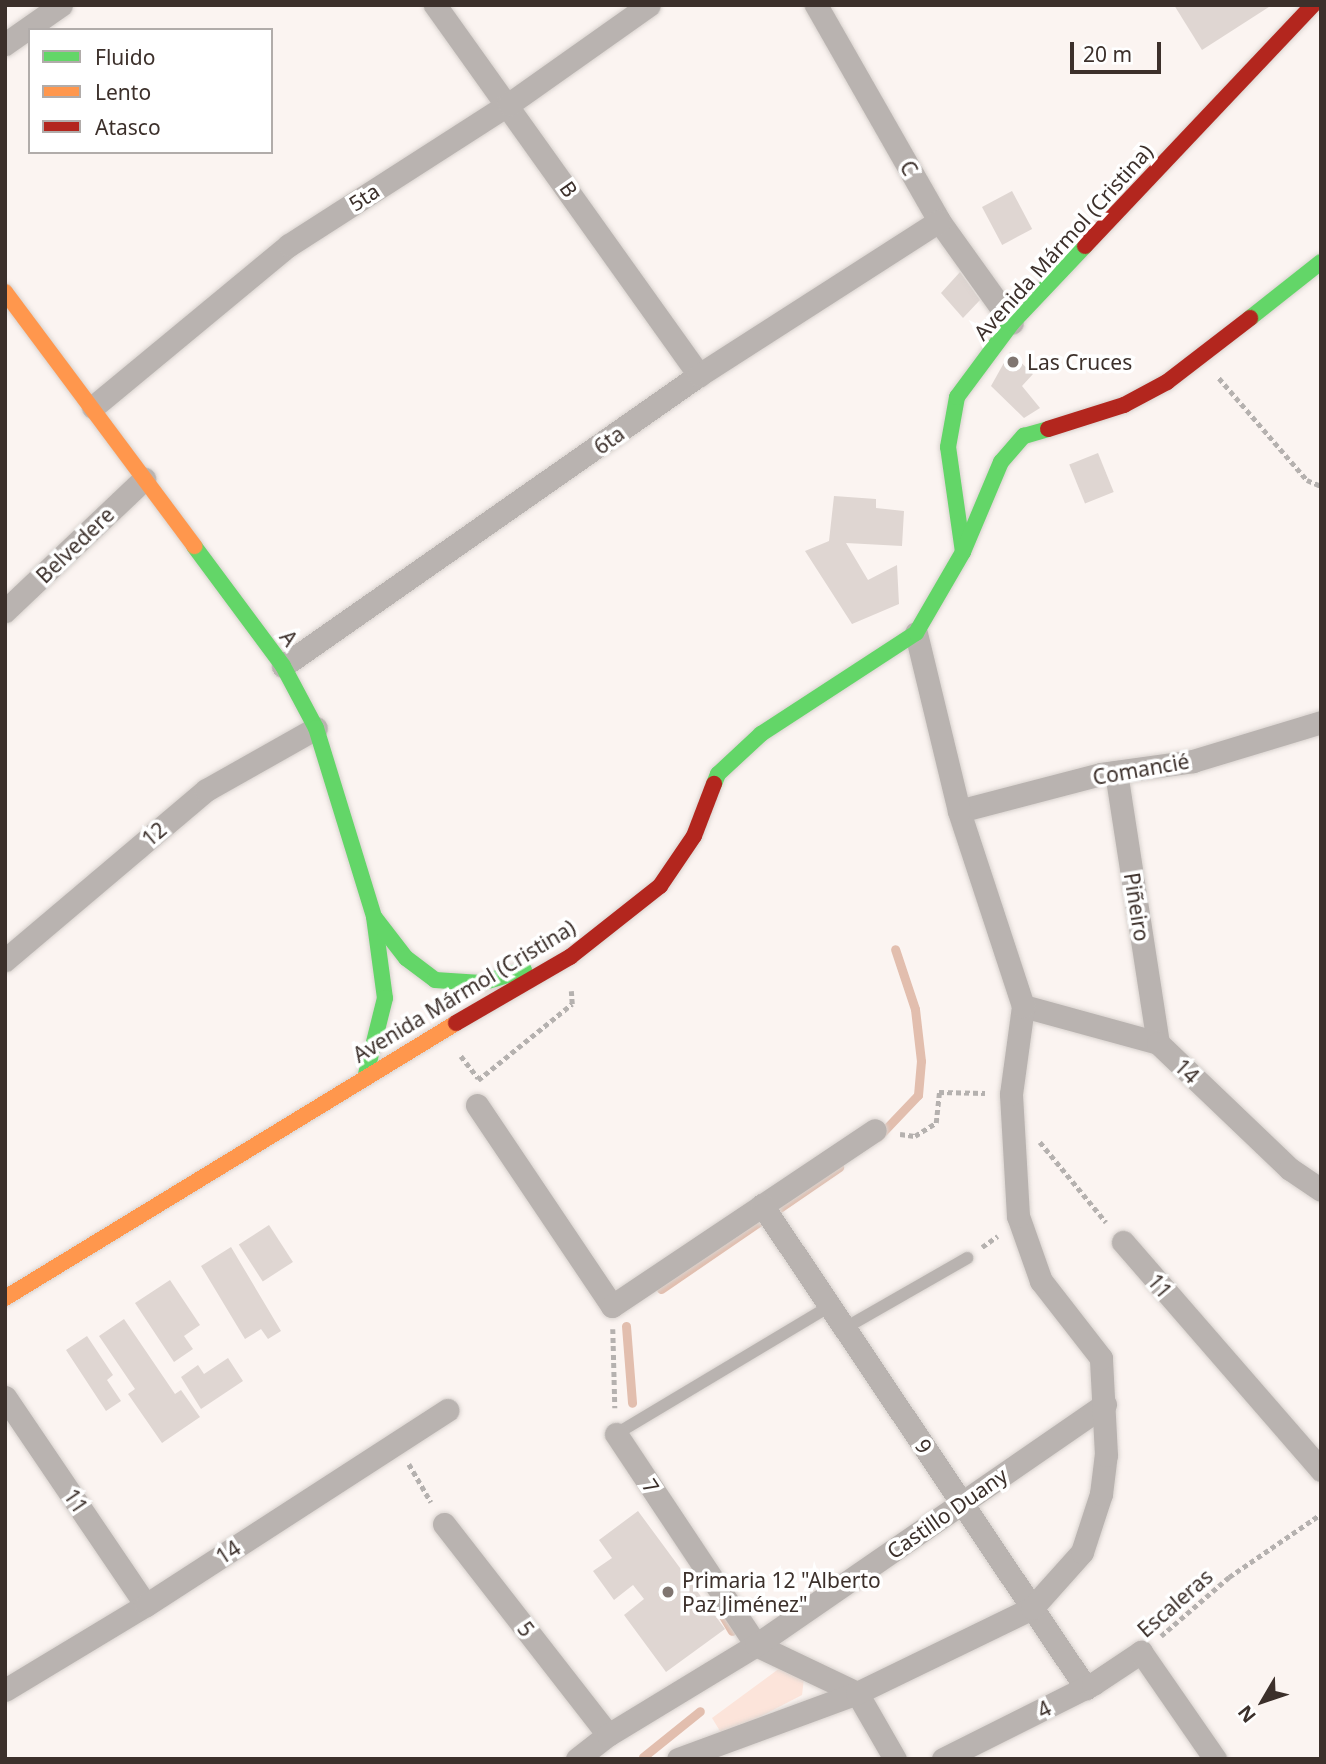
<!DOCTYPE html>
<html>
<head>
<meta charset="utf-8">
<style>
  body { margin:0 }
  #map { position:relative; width:1326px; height:1764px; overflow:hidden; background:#fbf4f1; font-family:"Noto Sans",sans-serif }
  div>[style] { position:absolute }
  .green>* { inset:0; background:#fce4da }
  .stream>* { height:9px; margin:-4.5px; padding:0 4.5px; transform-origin:4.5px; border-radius:4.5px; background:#e2beae }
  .building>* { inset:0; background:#dfd6d2; transform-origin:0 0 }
  .path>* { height:4.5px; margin-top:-2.25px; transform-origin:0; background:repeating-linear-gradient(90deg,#b5b1af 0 5px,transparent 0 8.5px) }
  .roads { filter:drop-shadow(0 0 2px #d8d2ce) drop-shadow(0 0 2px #d8d2ce) }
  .lane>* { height:12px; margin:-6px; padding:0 6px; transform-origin:6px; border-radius:6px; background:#b9b3b0 }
  .street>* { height:23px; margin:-11.5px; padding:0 11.5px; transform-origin:11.5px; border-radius:11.5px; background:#b9b3b0 }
  .fast>* { height:16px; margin:-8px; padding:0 8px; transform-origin:8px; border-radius:8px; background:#63d668 }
  .slow>* { height:16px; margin:-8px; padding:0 8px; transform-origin:8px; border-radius:8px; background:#ff974d }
  .jam>* { height:16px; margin:-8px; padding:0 8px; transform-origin:8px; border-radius:8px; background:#b3261e }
  .dots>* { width:19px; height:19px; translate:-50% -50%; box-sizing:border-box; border:4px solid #fff; border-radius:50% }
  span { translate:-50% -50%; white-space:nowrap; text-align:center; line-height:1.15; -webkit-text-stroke:7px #fff; paint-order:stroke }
  .street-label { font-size:21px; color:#3c302b }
  .poi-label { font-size:21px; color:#3c302b }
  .left { translate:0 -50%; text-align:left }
  .frame { position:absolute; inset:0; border:7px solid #3c302b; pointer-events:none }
  .legend { position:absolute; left:28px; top:28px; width:245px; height:126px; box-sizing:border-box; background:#fff; border:2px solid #b1acaa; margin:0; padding:9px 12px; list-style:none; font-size:21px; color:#3c302b }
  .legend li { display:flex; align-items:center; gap:14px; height:35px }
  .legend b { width:35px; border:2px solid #b1acaa }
  .north { position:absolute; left:1228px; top:1666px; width:70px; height:70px; -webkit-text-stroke:5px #fff; paint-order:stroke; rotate:231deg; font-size:19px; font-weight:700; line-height:28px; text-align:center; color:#3c302b }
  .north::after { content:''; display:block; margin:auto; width:24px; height:32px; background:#3c302b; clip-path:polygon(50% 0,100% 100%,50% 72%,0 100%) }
  .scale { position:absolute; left:1070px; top:42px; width:91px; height:32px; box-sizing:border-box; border:4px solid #3c302b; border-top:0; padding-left:9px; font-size:21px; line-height:24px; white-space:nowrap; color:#3c302b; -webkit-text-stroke:5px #fff; paint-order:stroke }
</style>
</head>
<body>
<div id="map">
  <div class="green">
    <i style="clip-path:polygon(784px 1665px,804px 1678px,802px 1695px,723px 1736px,712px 1718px)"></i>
  </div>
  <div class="stream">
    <i style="left:878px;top:1137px;width:58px;rotate:-46.4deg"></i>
    <i style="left:918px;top:1095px;width:34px;rotate:-85deg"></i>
    <i style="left:921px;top:1061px;width:52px;rotate:-96.6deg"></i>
    <i style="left:915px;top:1009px;width:63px;rotate:-108.4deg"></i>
    <i style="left:661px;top:1289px;width:216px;rotate:-34.4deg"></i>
    <i style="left:626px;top:1326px;width:77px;rotate:85.5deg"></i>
    <i style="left:717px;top:1606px;width:29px;rotate:59deg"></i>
    <i style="left:643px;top:1757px;width:73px;rotate:-38.9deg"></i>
  </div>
  <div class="building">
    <i style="clip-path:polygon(1174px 5px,1272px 5px,1202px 50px)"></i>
    <i style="left:1012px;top:191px;width:43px;height:34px;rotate:62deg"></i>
    <i style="clip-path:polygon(960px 272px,980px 300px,963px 318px,941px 293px)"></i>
    <i style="clip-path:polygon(1010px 352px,1033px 374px,1022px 386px,1040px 408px,1024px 418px,991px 386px)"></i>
    <i style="left:1098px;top:453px;width:42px;height:31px;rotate:68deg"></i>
    <i style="clip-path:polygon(834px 496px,876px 499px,876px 508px,904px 511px,902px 546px,846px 543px,868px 580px,897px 565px,899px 604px,852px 624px,805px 551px,829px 541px)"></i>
    <i style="left:269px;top:1225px;width:44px;height:36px;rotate:57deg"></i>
    <i style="clip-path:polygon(231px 1247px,281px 1331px,268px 1339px,261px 1329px,245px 1339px,201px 1266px)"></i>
    <i style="clip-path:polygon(170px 1280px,200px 1325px,184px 1336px,193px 1349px,174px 1362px,135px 1303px)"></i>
    <i style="clip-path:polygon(124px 1319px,175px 1394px,181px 1390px,200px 1417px,162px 1443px,128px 1394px,135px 1389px,99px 1336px)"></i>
    <i style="clip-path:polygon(87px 1336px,113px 1375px,107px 1380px,121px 1401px,106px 1411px,66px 1350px)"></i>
    <i style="clip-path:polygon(228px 1358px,243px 1381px,201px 1409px,181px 1377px,198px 1365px,204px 1374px)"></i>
    <i style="clip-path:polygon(638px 1511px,725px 1629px,666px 1672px,624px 1615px,644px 1599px,633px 1585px,614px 1600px,593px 1571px,612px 1558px,599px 1540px)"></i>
  </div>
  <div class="path">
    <i style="left:1219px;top:378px;width:135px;rotate:49.2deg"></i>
    <i style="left:1307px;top:480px;width:15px;rotate:23deg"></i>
    <i style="left:461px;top:1056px;width:28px;rotate:52deg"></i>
    <i style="left:478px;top:1080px;width:121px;rotate:-39deg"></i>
    <i style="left:572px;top:1004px;width:13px;rotate:-94deg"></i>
    <i style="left:900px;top:1134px;width:15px;rotate:8deg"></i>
    <i style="left:915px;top:1136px;width:25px;rotate:-32deg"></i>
    <i style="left:936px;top:1123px;width:31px;rotate:-84deg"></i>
    <i style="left:939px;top:1092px;width:46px;rotate:1.2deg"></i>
    <i style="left:1040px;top:1142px;width:104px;rotate:50.5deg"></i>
    <i style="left:982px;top:1247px;width:19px;rotate:-35deg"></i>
    <i style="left:613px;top:1329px;width:79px;rotate:88.5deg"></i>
    <i style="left:409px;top:1464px;width:44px;rotate:59.9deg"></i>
    <i style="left:1161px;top:1636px;width:90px;rotate:-40.9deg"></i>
    <i style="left:1229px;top:1577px;width:112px;rotate:-34.4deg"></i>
  </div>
  <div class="roads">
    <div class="lane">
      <i style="left:845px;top:1328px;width:141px;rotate:-29.8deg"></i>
      <i style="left:616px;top:1434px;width:249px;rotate:-30.9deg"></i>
    </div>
    <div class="street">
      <i style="left:435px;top:5px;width:455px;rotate:54.5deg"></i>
      <i style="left:816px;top:5px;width:249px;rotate:60.3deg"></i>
      <i style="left:939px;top:221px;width:125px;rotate:54.4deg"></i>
      <i style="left:5px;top:44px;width:68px;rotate:-34.9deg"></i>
      <i style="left:93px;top:407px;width:254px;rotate:-39.6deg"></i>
      <i style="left:289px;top:245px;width:261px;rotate:-32.7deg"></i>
      <i style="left:509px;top:104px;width:171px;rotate:-35.3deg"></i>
      <i style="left:5px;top:611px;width:192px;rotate:-43.5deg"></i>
      <i style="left:283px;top:666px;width:508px;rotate:-34.97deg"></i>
      <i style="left:699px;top:375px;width:285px;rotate:-32.7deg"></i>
      <i style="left:1116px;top:772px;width:274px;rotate:81.2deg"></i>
      <i style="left:959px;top:811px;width:147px;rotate:-14.6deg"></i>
      <i style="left:1101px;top:774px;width:93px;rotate:-8deg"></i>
      <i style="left:1193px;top:761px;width:134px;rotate:-16.9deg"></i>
      <i style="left:5px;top:960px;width:263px;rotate:-40.2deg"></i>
      <i style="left:206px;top:790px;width:126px;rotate:-29.4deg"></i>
      <i style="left:1023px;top:1006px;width:140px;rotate:15.3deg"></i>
      <i style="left:1158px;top:1043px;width:182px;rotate:43.7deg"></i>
      <i style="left:1290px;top:1169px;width:37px;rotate:34deg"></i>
      <i style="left:477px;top:1105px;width:242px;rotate:56.1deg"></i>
      <i style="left:612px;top:1306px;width:316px;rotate:-33.8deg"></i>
      <i style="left:762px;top:1205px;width:582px;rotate:56.15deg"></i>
      <i style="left:1123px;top:1242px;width:302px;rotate:49deg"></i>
      <i style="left:5px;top:1397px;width:251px;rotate:55.9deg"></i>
      <i style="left:616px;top:1434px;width:253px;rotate:56.4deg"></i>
      <i style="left:756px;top:1645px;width:112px;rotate:25.4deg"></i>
      <i style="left:857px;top:1693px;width:76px;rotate:60.1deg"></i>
      <i style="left:444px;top:1524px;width:267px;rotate:52.1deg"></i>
      <i style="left:5px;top:1690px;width:165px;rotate:-31.1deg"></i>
      <i style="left:146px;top:1605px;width:359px;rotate:-32.9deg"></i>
      <i style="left:577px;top:1759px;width:39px;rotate:-38deg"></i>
      <i style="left:608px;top:1735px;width:173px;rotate:-31.3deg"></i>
      <i style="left:756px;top:1645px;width:424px;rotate:-34.6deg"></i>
      <i style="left:678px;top:1759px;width:191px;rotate:-20.2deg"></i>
      <i style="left:857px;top:1693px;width:195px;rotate:-25.9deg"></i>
      <i style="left:1032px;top:1608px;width:75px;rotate:-48.2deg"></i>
      <i style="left:1082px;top:1552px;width:61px;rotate:-71.9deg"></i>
      <i style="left:1101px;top:1494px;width:39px;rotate:-83deg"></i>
      <i style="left:1106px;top:1455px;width:97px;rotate:-93deg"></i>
      <i style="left:1101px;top:1358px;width:98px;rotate:-127.9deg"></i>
      <i style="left:1041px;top:1281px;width:69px;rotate:-109.5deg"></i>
      <i style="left:1018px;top:1216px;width:122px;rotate:-93.3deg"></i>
      <i style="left:1011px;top:1094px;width:89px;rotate:-82.2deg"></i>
      <i style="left:1023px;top:1006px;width:205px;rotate:-108.2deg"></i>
      <i style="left:959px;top:811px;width:183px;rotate:-103.6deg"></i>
      <i style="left:943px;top:1759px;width:168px;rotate:-26.6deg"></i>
      <i style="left:1093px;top:1684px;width:58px;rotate:-33.7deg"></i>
      <i style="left:1141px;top:1652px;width:130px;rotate:55.3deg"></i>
    </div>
    <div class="fast">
      <i style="left:1250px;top:318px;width:90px;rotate:-38.3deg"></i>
      <i style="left:194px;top:546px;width:149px;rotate:53.4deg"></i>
      <i style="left:283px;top:666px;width:70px;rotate:62deg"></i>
      <i style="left:316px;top:728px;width:198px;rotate:72.9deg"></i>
      <i style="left:374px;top:917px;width:82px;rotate:82.3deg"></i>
      <i style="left:385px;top:998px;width:78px;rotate:104deg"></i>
      <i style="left:963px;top:552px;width:106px;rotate:-98.1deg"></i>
      <i style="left:948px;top:447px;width:51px;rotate:-79.8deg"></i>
      <i style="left:957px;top:397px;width:92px;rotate:-53.4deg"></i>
      <i style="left:1012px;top:323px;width:106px;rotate:-46.5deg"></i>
      <i style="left:714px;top:784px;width:11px;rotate:-68deg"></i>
      <i style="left:718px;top:774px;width:59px;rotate:-42.9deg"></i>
      <i style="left:761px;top:734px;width:185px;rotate:-33.1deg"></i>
      <i style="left:916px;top:633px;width:94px;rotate:-59.9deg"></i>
      <i style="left:963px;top:552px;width:98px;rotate:-67.1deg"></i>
      <i style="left:1001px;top:462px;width:35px;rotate:-49deg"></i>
      <i style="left:1024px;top:436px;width:25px;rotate:-16deg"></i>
      <i style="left:375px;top:918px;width:51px;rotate:52.2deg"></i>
      <i style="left:406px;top:958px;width:36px;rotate:37deg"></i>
      <i style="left:435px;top:980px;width:46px;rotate:3.7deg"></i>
      <i style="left:481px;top:983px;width:45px;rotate:-16.8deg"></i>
    </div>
    <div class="slow">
      <i style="left:5px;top:292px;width:317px;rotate:53.3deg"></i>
      <i style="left:5px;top:1298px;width:528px;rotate:-31.37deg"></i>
    </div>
    <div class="jam">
      <i style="left:1085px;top:246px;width:332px;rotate:-46.6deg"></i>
      <i style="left:1048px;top:429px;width:80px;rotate:-17.5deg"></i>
      <i style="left:1124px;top:405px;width:49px;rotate:-28.1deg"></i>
      <i style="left:1167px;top:382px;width:105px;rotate:-37.6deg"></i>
      <i style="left:456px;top:1023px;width:132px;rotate:-30.1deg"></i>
      <i style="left:570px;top:957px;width:115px;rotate:-38.3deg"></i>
      <i style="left:660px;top:886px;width:60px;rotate:-55.8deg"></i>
      <i style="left:694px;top:836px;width:56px;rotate:-69deg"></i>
    </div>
  </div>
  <div class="dots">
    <i style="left:1013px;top:362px;background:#7f7570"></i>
    <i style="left:668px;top:1592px;background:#7f7570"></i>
  </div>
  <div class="street-label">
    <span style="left:909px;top:168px;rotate:60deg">C</span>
    <span style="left:569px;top:189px;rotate:55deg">B</span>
    <span style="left:364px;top:197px;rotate:-33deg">5ta</span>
    <span style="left:1063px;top:242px;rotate:-48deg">Avenida Mármol (Cristina)</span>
    <span style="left:609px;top:440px;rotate:-36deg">6ta</span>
    <span style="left:75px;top:545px;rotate:-44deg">Belvedere</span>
    <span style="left:289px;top:638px;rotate:53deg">A</span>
    <span style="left:1141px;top:769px;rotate:-10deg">Comancié</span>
    <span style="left:154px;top:834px;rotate:-40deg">12</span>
    <span style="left:1137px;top:907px;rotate:81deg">Piñeiro</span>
    <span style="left:464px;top:991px;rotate:-31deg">Avenida Mármol (Cristina)</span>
    <span style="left:1187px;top:1071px;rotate:44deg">14</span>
    <span style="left:1160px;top:1286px;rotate:50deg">11</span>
    <span style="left:924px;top:1446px;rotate:56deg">9</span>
    <span style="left:651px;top:1486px;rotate:56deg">7</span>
    <span style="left:76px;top:1501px;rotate:56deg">11</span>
    <span style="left:947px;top:1513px;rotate:-35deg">Castillo Duany</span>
    <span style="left:228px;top:1552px;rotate:-33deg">14</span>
    <span style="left:1175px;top:1603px;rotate:-41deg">Escaleras</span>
    <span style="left:526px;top:1629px;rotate:52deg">5</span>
    <span style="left:1044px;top:1709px;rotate:-26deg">4</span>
  </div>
  <div class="poi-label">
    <span class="left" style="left:1027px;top:362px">Las Cruces</span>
    <span class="left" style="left:682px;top:1592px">Primaria 12 "Alberto<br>Paz Jiménez"</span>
  </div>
  <div class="frame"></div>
  <ul class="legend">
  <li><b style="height:9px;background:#63d668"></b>Fluido</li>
  <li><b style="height:9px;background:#ff974d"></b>Lento</li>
  <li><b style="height:9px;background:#b3261e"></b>Atasco</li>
  </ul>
  <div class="north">N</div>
  <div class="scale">20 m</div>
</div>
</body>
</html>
